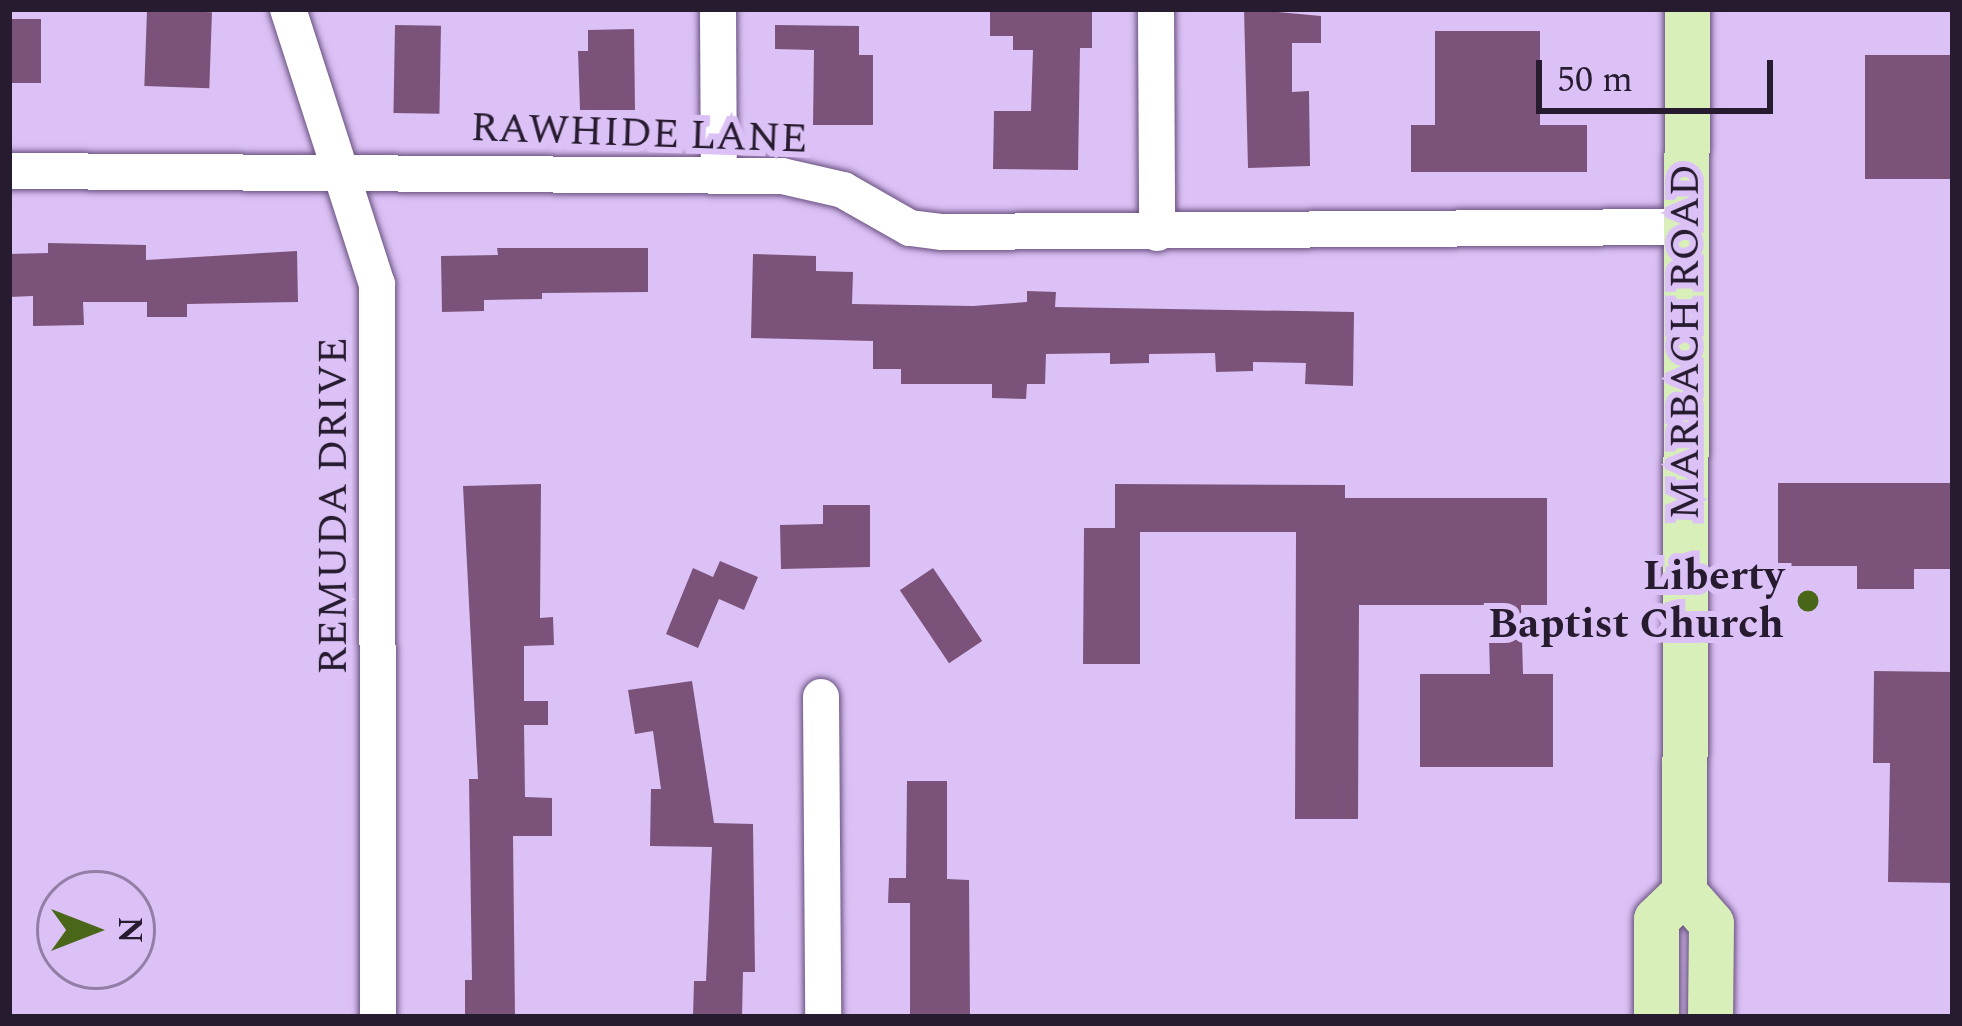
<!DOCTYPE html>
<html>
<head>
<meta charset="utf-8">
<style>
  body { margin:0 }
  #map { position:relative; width:1962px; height:1026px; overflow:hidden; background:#dcc1f6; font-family:Spectral,serif }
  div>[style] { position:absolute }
  .building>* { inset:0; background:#7b537a; transform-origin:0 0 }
  .roads { filter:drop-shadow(0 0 3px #68507e) drop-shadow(0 0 3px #68507e) }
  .minor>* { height:36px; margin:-18px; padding:0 18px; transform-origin:18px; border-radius:18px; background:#fff }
  .major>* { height:45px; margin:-22.5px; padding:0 22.5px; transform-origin:22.5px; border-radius:22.5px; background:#d8efb9 }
  .dots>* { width:33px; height:33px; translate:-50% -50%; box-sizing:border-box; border:6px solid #dcc1f6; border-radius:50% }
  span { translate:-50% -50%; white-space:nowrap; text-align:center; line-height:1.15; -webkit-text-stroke:12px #dcc1f6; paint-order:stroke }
  .street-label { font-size:42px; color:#261b2f }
  .poi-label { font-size:42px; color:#261b2f; font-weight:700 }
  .right { translate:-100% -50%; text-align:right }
  .frame { position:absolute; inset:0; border:12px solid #261b2f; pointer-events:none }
  .north { position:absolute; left:36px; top:870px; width:120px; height:120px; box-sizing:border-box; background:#dcc1f6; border:3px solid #937fa6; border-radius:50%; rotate:90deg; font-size:33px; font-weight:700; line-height:48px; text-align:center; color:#261b2f }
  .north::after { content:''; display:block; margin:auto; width:42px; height:54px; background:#496619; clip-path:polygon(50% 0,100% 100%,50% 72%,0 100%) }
  .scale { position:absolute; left:1536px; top:60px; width:237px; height:54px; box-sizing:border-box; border:6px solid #261b2f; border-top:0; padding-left:15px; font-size:36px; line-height:42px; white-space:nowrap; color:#261b2f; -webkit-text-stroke:9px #dcc1f6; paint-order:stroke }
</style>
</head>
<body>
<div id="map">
  <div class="building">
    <i style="clip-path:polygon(990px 9px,1092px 9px,1092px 48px,1080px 48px,1078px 170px,993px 169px,994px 111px,1031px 111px,1033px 50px,1013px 50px,1013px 36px,990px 36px)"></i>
    <i style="clip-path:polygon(1244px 9px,1321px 16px,1321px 43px,1292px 43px,1292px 92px,1309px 91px,1310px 166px,1248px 168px)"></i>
    <i style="left:147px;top:10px;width:65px;height:76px;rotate:2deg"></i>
    <i style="left:9px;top:19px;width:32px;height:64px"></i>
    <i style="left:395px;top:25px;width:46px;height:88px;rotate:1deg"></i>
    <i style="clip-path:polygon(775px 25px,859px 26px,859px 55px,873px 55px,873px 125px,813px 125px,814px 50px,775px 49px)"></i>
    <i style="clip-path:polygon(634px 29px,635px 110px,580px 110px,578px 51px,588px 51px,588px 30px)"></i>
    <i style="clip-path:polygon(1435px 31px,1540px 31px,1540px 125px,1587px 125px,1587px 172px,1411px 172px,1411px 125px,1435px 125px)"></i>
    <i style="left:1865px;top:55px;width:88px;height:124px"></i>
    <i style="clip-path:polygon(48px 243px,146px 245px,146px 260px,297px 251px,298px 302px,187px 304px,187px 317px,147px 317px,147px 302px,83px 302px,84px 325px,33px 326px,33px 296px,9px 297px,9px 254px,48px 253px)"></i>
    <i style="clip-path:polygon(497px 248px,648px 248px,648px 292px,542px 293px,542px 299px,484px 300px,484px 311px,442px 312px,441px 256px,498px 255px)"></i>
    <i style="clip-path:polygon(753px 254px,816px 256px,816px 271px,853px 272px,852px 304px,973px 306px,1027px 302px,1027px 291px,1056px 292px,1055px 307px,1354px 312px,1353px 386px,1305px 384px,1306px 363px,1253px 362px,1253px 371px,1216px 372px,1215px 353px,1149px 354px,1149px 363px,1110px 364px,1110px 353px,1046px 354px,1045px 384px,1027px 384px,1026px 399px,992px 398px,992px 384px,901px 384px,901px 369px,873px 369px,873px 341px,751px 338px)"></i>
    <i style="clip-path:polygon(1778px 483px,1953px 483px,1953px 569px,1914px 569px,1914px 589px,1857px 589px,1857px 566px,1778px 566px)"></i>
    <i style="clip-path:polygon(541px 484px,540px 618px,553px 617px,554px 645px,524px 646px,524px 701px,548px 701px,548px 725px,524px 725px,525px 797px,552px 798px,552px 836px,513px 836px,515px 1017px,465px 1015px,465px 980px,472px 980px,469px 779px,478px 779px,463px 486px)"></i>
    <i style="clip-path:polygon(1115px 484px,1345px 485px,1345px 498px,1547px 498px,1547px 605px,1521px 605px,1523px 674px,1553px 674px,1553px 767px,1420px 767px,1420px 674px,1490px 674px,1488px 605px,1359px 605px,1358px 819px,1295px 819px,1296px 532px,1140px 532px,1140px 664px,1083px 664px,1084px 528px,1115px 528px)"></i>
    <i style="clip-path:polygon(823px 505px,870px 505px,870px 567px,781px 569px,780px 525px,823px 524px)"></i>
    <i style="clip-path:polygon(720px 561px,758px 577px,744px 610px,719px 599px,698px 648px,666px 634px,693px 568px,713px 577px)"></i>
    <i style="left:933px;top:568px;width:88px;height:40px;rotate:56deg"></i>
    <i style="clip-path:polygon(1874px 671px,1953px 672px,1953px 883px,1888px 882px,1890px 763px,1873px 763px)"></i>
    <i style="clip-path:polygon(692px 681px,714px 823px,753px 824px,755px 972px,743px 972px,742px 1017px,693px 1017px,694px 981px,706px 981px,712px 847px,650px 846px,651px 789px,661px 789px,653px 731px,635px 734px,628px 690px)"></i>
    <i style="clip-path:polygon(907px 781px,947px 781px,947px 879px,969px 880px,970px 1017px,910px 1017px,910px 903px,888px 903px,889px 878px,906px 878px)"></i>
  </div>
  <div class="roads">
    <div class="minor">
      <i style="left:288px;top:9px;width:289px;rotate:72.1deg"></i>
      <i style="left:377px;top:284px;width:733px;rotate:89.92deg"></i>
      <i style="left:718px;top:9px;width:166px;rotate:89.7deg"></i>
      <i style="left:1156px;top:9px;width:224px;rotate:89.7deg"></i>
      <i style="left:9px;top:171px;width:773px;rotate:0.37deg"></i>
      <i style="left:782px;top:176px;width:63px;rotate:12.9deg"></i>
      <i style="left:843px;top:190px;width:77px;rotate:29.6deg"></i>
      <i style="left:910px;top:228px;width:33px;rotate:7deg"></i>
      <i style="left:943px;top:232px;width:743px;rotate:-0.39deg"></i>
      <i style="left:821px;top:697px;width:320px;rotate:89.6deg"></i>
    </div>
    <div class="major">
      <i style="left:1687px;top:9px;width:883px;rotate:90.19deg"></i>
      <i style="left:1684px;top:892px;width:41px;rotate:48.9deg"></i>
      <i style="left:1711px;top:923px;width:94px;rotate:90.6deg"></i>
      <i style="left:1656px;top:1017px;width:98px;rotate:-90deg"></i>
      <i style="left:1656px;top:919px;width:39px;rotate:-44deg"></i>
    </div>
  </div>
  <div class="dots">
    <i style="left:1808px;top:601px;background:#496619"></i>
  </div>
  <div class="street-label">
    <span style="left:639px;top:134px;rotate:2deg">RAWHIDE LANE</span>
    <span style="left:1686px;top:342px;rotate:-90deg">MARBACH ROAD</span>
    <span style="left:334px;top:506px;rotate:-90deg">REMUDA DRIVE</span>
  </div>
  <div class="poi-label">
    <span class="right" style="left:1784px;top:601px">Liberty<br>Baptist Church</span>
  </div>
  <div class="frame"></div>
  <div class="north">N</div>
  <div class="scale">50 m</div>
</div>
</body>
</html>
